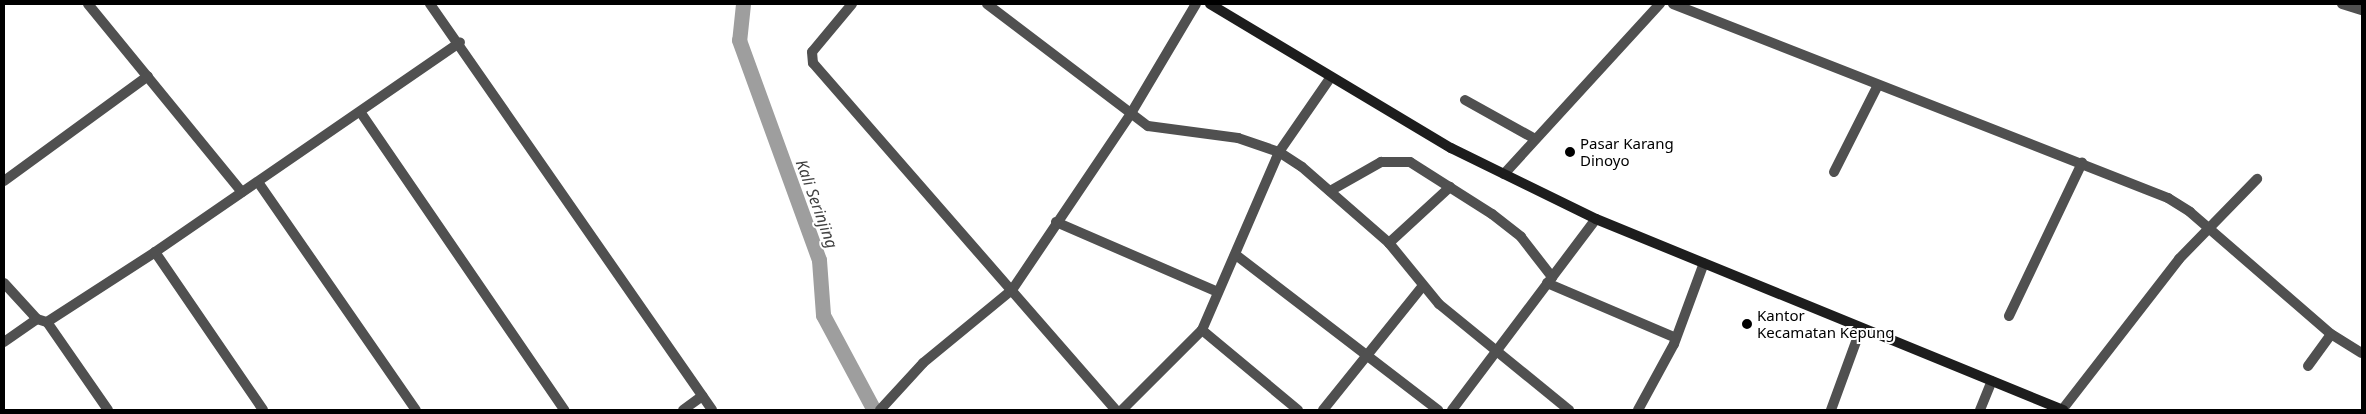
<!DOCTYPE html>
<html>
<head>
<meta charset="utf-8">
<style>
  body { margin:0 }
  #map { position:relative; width:2366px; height:414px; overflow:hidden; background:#fff; font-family:"Noto Sans",sans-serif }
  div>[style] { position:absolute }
  .river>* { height:15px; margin:-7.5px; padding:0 7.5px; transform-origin:7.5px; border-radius:7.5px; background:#9e9e9e }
  .minor>* { height:10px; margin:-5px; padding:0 5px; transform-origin:5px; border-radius:5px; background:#505050 }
  .secondary>* { height:10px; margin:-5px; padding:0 5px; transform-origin:5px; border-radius:5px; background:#1d1d1d }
  .dots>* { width:14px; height:14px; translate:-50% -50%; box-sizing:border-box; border:2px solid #fff; border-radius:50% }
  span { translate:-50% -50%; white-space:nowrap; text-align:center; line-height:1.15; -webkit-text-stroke:4px #fff; paint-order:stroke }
  .poi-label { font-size:15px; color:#000 }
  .left { translate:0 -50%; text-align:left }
  .water-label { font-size:16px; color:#3f3f3f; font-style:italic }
  .frame { position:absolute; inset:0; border:5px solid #000; pointer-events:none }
</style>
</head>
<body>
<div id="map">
  <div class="river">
    <i style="left:743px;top:4px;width:36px;rotate:96deg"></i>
    <i style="left:739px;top:40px;width:234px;rotate:70deg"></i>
    <i style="left:819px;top:260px;width:55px;rotate:85.8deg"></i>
    <i style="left:823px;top:315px;width:108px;rotate:61.8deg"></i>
  </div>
  <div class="minor">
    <i style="left:88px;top:4px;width:243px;rotate:50.7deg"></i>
    <i style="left:430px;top:4px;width:494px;rotate:55.2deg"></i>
    <i style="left:852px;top:4px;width:62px;rotate:129.8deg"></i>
    <i style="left:812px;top:52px;width:11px;rotate:85deg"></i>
    <i style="left:813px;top:63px;width:461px;rotate:48.9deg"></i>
    <i style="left:987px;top:4px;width:202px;rotate:37.2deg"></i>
    <i style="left:1148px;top:126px;width:91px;rotate:7.6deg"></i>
    <i style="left:1238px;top:138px;width:43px;rotate:18.9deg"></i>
    <i style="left:1279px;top:152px;width:27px;rotate:33deg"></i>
    <i style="left:1302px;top:167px;width:116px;rotate:41.1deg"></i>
    <i style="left:1389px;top:243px;width:79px;rotate:50.7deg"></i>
    <i style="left:1439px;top:304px;width:168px;rotate:39.2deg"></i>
    <i style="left:1673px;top:4px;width:532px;rotate:21.4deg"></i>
    <i style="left:2168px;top:198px;width:26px;rotate:32deg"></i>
    <i style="left:2190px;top:212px;width:186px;rotate:40.9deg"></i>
    <i style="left:2331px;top:334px;width:36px;rotate:32deg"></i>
    <i style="left:2342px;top:4px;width:21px;rotate:17deg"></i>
    <i style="left:1465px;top:100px;width:80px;rotate:29.1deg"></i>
    <i style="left:361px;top:113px;width:360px;rotate:55.6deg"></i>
    <i style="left:1834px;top:172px;width:97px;rotate:-63.2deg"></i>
    <i style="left:1504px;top:174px;width:231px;rotate:-47.5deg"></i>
    <i style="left:4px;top:181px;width:178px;rotate:-36.1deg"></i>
    <i style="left:258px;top:182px;width:277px;rotate:55.3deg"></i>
    <i style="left:1330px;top:191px;width:59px;rotate:-29.6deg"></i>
    <i style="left:1381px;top:162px;width:29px"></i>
    <i style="left:1410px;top:162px;width:97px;rotate:32.4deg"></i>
    <i style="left:1492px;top:214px;width:37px;rotate:38deg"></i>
    <i style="left:1521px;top:237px;width:51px;rotate:52.2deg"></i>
    <i style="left:1056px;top:222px;width:176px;rotate:23.4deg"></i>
    <i style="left:1389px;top:243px;width:83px;rotate:-42.6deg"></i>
    <i style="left:155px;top:252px;width:191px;rotate:55.6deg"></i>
    <i style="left:1236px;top:255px;width:255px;rotate:37.5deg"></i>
    <i style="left:4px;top:283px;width:49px;rotate:47.5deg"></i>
    <i style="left:1547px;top:283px;width:140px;rotate:23.1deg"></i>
    <i style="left:2009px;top:316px;width:170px;rotate:-64.5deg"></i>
    <i style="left:47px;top:322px;width:107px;rotate:55.3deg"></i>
    <i style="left:1202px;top:330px;width:125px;rotate:39.8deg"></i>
    <i style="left:4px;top:342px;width:40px;rotate:-34.9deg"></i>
    <i style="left:37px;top:319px;width:10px;rotate:17deg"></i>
    <i style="left:47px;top:322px;width:129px;rotate:-32.9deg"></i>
    <i style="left:155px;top:252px;width:370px;rotate:-34.5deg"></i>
    <i style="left:2308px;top:366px;width:39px;rotate:-54deg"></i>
    <i style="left:683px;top:410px;width:24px;rotate:-36deg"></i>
    <i style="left:880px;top:410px;width:64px;rotate:-47.5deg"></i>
    <i style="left:923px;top:363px;width:115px;rotate:-39.4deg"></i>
    <i style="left:1012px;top:290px;width:211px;rotate:-56deg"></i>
    <i style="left:1130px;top:115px;width:129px;rotate:-59.3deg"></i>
    <i style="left:1122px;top:410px;width:113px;rotate:-45deg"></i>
    <i style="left:1202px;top:330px;width:194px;rotate:-66.6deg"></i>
    <i style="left:1279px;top:152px;width:91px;rotate:-55.3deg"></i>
    <i style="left:1323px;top:410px;width:158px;rotate:-51.2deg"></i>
    <i style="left:1452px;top:410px;width:239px;rotate:-53deg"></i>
    <i style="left:1638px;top:410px;width:75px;rotate:-61.4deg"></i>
    <i style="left:1674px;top:344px;width:86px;rotate:-69.7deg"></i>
    <i style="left:1831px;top:410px;width:87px;rotate:-69.9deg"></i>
    <i style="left:1980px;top:410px;width:31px;rotate:-68deg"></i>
    <i style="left:2062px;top:410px;width:191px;rotate:-52.2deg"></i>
    <i style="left:2179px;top:259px;width:112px;rotate:-45.7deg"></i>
  </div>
  <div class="secondary">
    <i style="left:1210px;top:4px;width:281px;rotate:30.9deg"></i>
    <i style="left:1451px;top:148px;width:161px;rotate:26.1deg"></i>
    <i style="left:1596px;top:219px;width:505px;rotate:22.24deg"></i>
  </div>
  <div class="dots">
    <i style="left:1570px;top:152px;background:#000"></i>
    <i style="left:1747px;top:324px;background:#000"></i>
  </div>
  <div class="poi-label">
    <span class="left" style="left:1580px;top:152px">Pasar Karang<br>Dinoyo</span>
    <span class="left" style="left:1757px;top:324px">Kantor<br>Kecamatan Kepung</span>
  </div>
  <div class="water-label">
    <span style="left:817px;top:204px;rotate:70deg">Kali Serinjing</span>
  </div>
  <div class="frame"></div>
</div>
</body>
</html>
